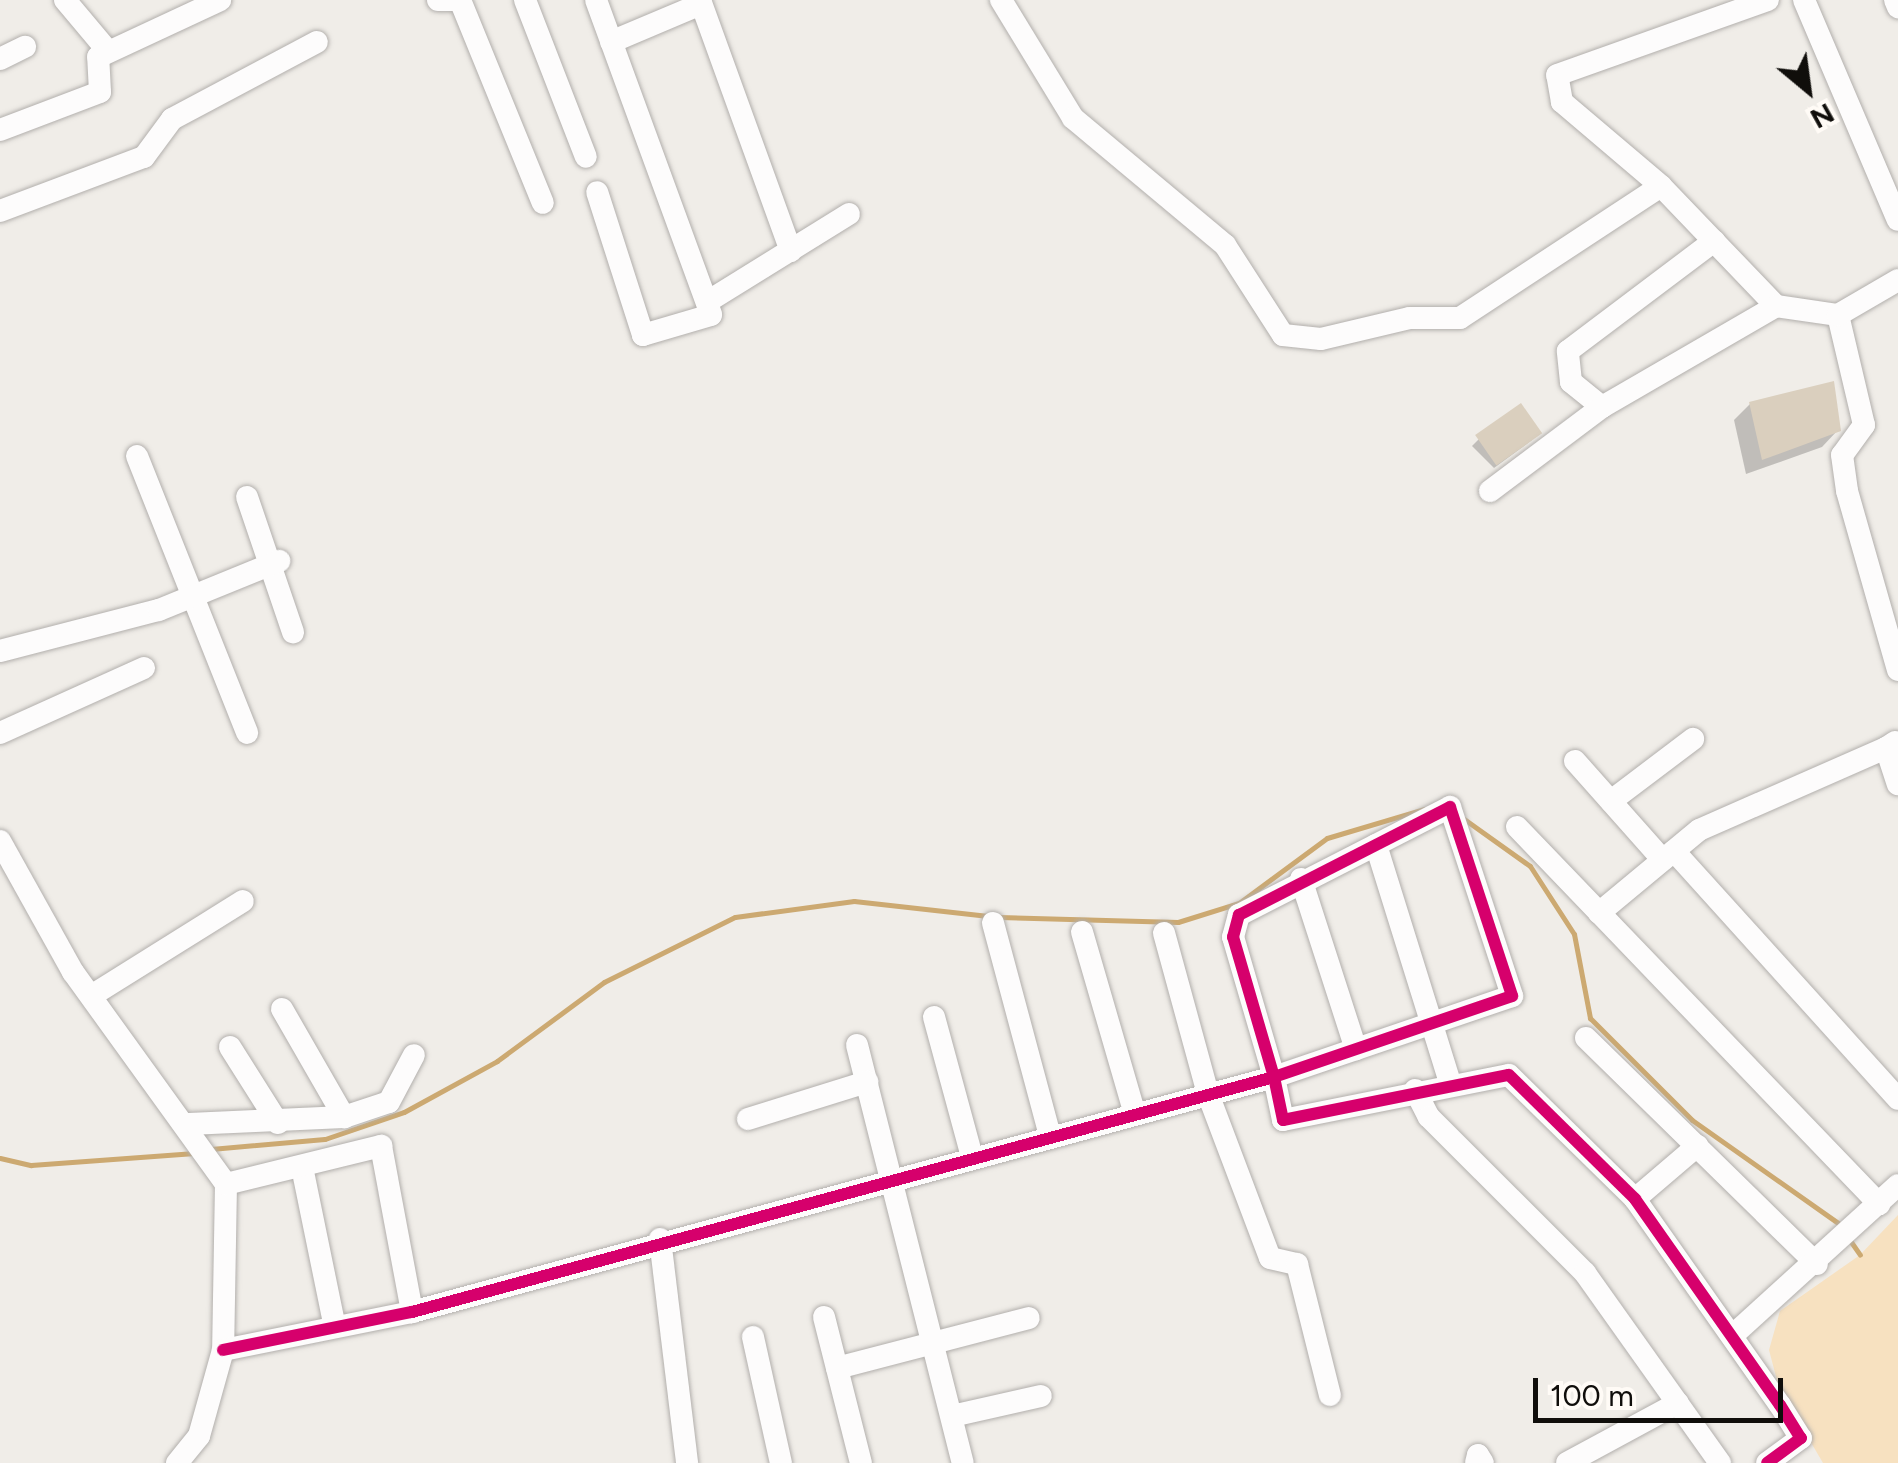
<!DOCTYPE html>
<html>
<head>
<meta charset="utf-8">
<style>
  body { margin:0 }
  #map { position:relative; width:1898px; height:1463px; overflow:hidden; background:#f0ede8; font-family:Figtree,sans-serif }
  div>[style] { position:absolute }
  .green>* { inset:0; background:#f7e1c0 }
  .shadow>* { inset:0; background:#0003 }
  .stream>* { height:5px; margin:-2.5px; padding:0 2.5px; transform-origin:2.5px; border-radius:2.5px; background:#cca971 }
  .building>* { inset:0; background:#dacfbe; transform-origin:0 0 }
  .roads { filter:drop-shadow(0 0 2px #b2afac) drop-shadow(0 0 2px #b2afac) }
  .minor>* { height:22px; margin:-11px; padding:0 11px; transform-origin:11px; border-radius:11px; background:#fdfcfc }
  .cycleway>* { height:12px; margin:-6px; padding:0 6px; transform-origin:6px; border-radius:6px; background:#d6006c }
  span { translate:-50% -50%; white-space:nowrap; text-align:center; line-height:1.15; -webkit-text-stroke:10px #fffbf6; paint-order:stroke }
  .north { position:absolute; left:1758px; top:40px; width:100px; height:100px; -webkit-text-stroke:8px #fffbf6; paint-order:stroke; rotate:151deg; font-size:28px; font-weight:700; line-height:40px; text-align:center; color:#100e0b }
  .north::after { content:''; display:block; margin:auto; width:35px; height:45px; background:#100e0b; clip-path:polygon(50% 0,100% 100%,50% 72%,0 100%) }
  .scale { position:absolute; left:1533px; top:1378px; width:250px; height:45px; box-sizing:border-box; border:5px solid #100e0b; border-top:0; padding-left:12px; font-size:30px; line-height:35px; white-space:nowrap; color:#100e0b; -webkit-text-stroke:8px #fffbf6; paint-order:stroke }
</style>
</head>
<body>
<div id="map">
  <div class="green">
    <i style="clip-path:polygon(1898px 1215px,1898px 1463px,1823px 1463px,1779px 1388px,1769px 1350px,1780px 1311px,1860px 1255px)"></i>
  </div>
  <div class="shadow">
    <i style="clip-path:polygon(1750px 404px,1838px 430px,1822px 447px,1746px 474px,1734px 420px)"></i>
    <i style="clip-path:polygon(1479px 439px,1532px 440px,1494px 468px,1472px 446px)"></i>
  </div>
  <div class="stream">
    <i style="left:1464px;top:819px;width:81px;rotate:35.5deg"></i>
    <i style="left:1530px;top:866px;width:81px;rotate:57.1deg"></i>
    <i style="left:1574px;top:934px;width:86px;rotate:79.2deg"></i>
    <i style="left:1590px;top:1018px;width:144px;rotate:45deg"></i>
    <i style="left:1692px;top:1120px;width:182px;rotate:35.2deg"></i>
    <i style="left:999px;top:917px;width:179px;rotate:1.6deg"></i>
    <i style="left:1178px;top:922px;width:64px;rotate:-17.3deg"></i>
    <i style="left:1239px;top:903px;width:109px;rotate:-36.5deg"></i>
    <i style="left:1327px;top:838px;width:101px;rotate:-16.6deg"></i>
    <i style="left:211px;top:1149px;width:114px;rotate:-5deg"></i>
    <i style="left:325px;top:1139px;width:83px;rotate:-18.9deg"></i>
    <i style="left:404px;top:1112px;width:106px;rotate:-28.7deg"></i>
    <i style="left:497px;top:1061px;width:133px;rotate:-36.4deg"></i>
    <i style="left:604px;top:982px;width:146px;rotate:-26.4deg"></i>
    <i style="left:735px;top:917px;width:120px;rotate:-7.7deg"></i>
    <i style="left:854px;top:901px;width:135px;rotate:6.4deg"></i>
    <i style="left:0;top:1158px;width:32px;rotate:13deg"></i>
    <i style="left:31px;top:1165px;width:164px;rotate:-4.2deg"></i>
    <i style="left:1849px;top:1239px;width:19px;rotate:55deg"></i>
  </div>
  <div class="building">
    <i style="clip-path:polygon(1834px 381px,1841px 431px,1762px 460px,1749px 402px)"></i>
    <i style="left:1521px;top:403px;width:37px;height:56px;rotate:55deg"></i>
  </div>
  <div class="roads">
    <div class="minor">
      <i style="left:65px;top:0;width:65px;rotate:50deg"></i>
      <i style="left:438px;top:0;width:14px"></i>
      <i style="left:460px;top:0;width:219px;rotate:67.8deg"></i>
      <i style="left:525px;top:0;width:168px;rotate:68.8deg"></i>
      <i style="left:596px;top:0;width:335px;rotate:69.9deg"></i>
      <i style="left:711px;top:315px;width:71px;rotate:163.6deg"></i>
      <i style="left:643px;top:335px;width:150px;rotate:-107.8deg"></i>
      <i style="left:700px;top:0;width:267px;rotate:70.1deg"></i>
      <i style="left:1001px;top:0;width:138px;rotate:58.6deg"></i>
      <i style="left:1073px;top:118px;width:198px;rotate:39.9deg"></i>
      <i style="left:1225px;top:245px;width:107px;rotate:57.2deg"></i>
      <i style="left:1283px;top:335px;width:38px;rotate:6deg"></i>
      <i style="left:1321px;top:339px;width:91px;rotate:-13.3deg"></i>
      <i style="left:1410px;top:318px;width:50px"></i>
      <i style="left:1460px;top:318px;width:240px;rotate:-33.3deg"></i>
      <i style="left:1661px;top:186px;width:166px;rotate:46.2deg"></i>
      <i style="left:1804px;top:0;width:239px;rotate:66.9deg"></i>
      <i style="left:1895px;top:0;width:8px;rotate:67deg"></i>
      <i style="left:611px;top:42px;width:98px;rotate:-22.9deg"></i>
      <i style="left:0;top:59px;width:28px;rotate:-26deg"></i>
      <i style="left:0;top:130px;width:107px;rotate:-20.8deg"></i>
      <i style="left:100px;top:92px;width:35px;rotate:-93deg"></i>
      <i style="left:98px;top:57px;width:135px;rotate:-25deg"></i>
      <i style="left:1661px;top:186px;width:130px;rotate:-139.7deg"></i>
      <i style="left:1562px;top:102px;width:27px;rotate:-100deg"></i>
      <i style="left:1557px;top:75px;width:224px;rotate:-19.6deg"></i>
      <i style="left:0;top:211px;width:154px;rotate:-20.6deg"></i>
      <i style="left:144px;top:157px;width:47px;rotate:-53.6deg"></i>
      <i style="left:172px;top:119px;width:164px;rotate:-28deg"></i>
      <i style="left:707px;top:302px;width:167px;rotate:-31.8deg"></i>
      <i style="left:1838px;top:315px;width:113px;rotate:76.7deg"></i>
      <i style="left:1864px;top:425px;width:37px;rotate:126deg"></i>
      <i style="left:1842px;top:455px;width:36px;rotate:82deg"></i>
      <i style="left:1847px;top:491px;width:186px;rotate:74.1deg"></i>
      <i style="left:1602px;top:407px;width:40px;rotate:-141deg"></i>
      <i style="left:1571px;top:382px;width:31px;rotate:-96deg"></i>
      <i style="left:1568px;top:351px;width:183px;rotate:-37deg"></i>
      <i style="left:137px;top:456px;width:298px;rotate:68.3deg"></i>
      <i style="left:1490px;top:491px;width:140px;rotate:-36.9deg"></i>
      <i style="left:1602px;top:407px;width:201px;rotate:-30.1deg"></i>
      <i style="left:1776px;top:306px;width:63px;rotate:8.3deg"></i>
      <i style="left:1838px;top:315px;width:69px;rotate:-30.3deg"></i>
      <i style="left:247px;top:497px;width:143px;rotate:71.2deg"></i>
      <i style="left:0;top:651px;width:164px;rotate:-14.5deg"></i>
      <i style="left:159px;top:610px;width:130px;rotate:-22.2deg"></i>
      <i style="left:0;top:733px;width:158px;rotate:-24.3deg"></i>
      <i style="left:1895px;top:742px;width:11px;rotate:146deg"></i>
      <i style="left:1886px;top:748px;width:38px;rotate:72deg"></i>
      <i style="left:1575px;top:761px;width:132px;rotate:48.4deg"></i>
      <i style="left:1611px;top:801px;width:103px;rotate:-37.1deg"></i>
      <i style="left:1517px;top:827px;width:523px;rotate:46.16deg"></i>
      <i style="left:0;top:841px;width:150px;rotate:60.9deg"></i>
      <i style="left:73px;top:972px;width:261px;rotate:54.2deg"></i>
      <i style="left:226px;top:1184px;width:166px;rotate:91deg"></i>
      <i style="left:223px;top:1350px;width:89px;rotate:105.6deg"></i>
      <i style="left:199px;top:1436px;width:35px;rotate:129deg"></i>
      <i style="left:1376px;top:845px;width:248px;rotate:72.7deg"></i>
      <i style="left:1674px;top:851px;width:334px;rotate:47.9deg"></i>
      <i style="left:1301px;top:879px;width:179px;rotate:72.1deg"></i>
      <i style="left:1599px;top:913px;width:130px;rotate:-39.7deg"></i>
      <i style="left:1699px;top:830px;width:204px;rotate:-23.7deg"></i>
      <i style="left:993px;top:923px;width:220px;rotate:75deg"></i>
      <i style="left:1082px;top:932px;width:190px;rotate:73.8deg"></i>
      <i style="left:1164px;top:933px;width:167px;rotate:74.7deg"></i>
      <i style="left:1208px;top:1094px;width:175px;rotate:69.3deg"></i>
      <i style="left:1270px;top:1258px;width:28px;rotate:13deg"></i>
      <i style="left:1297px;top:1264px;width:135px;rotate:75.9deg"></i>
      <i style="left:91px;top:996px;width:179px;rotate:-32deg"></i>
      <i style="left:282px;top:1009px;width:125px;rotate:60.1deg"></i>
      <i style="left:934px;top:1017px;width:145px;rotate:74.8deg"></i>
      <i style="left:1586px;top:1038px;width:323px;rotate:44.4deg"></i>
      <i style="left:857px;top:1045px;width:431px;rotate:75.8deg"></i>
      <i style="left:230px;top:1047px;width:90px;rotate:57.7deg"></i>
      <i style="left:1415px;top:1090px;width:30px;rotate:63deg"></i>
      <i style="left:1429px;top:1117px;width:221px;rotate:45deg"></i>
      <i style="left:1585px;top:1273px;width:233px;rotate:54.6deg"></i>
      <i style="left:748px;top:1119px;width:125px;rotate:-17.3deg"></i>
      <i style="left:189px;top:1124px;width:155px;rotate:-2.6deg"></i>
      <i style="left:344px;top:1117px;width:47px;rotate:-18.4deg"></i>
      <i style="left:389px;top:1102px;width:53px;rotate:-62deg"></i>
      <i style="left:302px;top:1167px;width:159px;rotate:78.4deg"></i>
      <i style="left:226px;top:1184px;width:160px;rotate:-13.8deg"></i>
      <i style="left:381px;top:1146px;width:169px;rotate:79.4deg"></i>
      <i style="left:1635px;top:1199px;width:82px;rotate:-40.5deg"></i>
      <i style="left:660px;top:1239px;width:226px;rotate:83.1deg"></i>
      <i style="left:824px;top:1317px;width:151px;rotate:75.8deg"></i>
      <i style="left:1732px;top:1336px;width:224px;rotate:-42.3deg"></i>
      <i style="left:753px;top:1337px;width:129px;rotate:77.5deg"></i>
      <i style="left:223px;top:1350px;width:193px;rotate:-11.4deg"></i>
      <i style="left:412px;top:1312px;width:893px;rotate:-15.25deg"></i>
      <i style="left:1274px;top:1077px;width:146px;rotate:-106.3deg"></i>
      <i style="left:1233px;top:937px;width:23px;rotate:-75deg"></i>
      <i style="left:1239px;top:915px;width:237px;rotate:-27.1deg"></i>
      <i style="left:1450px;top:807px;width:199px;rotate:71.8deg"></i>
      <i style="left:1512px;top:996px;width:251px;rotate:161.2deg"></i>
      <i style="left:1274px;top:1077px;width:44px;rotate:78.2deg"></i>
      <i style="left:1283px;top:1120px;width:230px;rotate:-11.3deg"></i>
      <i style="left:1509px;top:1075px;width:177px;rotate:44.5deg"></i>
      <i style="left:1635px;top:1199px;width:252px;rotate:54.9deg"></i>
      <i style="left:1780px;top:1405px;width:39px;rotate:58deg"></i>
      <i style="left:1801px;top:1438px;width:42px;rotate:143.7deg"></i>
      <i style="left:837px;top:1368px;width:198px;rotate:-14.6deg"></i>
      <i style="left:952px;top:1416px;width:91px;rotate:-12.7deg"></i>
      <i style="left:1476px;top:1463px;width:8px;rotate:-76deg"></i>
      <i style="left:1478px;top:1455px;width:9px;rotate:58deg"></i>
      <i style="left:1567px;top:1463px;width:126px;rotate:-28.4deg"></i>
    </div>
  </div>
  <div class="cycleway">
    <i style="left:223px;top:1350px;width:193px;rotate:-11.4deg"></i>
    <i style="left:412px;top:1312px;width:893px;rotate:-15.25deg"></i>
    <i style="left:1274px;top:1077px;width:146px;rotate:-106.3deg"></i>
    <i style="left:1233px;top:937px;width:23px;rotate:-75deg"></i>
    <i style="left:1239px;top:915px;width:237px;rotate:-27.1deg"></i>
    <i style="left:1450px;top:807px;width:199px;rotate:71.8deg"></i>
    <i style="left:1512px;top:996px;width:251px;rotate:161.2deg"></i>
    <i style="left:1274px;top:1077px;width:44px;rotate:78.2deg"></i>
    <i style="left:1283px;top:1120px;width:230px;rotate:-11.3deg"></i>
    <i style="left:1509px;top:1075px;width:177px;rotate:44.5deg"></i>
    <i style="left:1635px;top:1199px;width:252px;rotate:54.9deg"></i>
    <i style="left:1780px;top:1405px;width:39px;rotate:58deg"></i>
    <i style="left:1801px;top:1438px;width:42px;rotate:143.7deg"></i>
  </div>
  <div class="north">N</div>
  <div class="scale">100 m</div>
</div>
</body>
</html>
